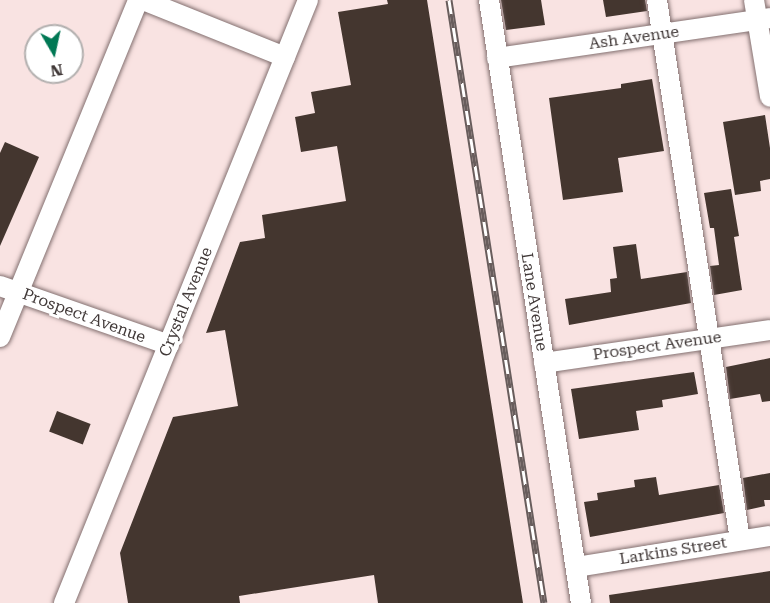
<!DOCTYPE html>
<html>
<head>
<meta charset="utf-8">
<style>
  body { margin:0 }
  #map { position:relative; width:770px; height:603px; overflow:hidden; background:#f9e3e2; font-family:"Roboto Serif",serif }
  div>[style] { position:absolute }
  .building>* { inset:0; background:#44362f; transform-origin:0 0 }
  .roads { filter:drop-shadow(0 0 2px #837070) drop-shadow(0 0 2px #837070) }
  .minor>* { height:20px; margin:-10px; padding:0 10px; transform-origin:10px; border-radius:10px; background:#fff }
  .rail>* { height:7px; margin-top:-3.5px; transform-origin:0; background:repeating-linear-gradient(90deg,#fff 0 14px,#685d5c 0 28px); box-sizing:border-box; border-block:2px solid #685d5c }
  span { translate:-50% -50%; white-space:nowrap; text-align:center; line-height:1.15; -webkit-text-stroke:6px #fff; paint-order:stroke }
  .street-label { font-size:16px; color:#413938 }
  .north { position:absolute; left:24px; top:24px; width:60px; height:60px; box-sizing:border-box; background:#fff; border:2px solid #b3b0af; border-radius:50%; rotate:171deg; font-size:16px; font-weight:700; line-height:24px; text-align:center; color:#413938 }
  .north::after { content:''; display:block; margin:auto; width:21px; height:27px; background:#007854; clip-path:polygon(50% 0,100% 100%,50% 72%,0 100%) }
</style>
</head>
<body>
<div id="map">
  <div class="building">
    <i style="clip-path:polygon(387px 0,427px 0,523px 603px,378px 603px,374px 575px,239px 596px,240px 603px,128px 603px,120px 553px,173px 417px,238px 406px,225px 330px,206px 333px,240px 242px,265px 238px,262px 215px,346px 201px,337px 146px,301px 152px,295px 117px,315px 113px,311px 92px,351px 85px,338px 12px,388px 4px)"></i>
    <i style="clip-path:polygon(501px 0,541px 0,545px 25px,506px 30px)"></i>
    <i style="clip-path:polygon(603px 0,645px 0,647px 11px,606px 17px)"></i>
    <i style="clip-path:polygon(652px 79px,664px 151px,618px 158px,623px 192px,563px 200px,549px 98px,621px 88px,621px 84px)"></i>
    <i style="clip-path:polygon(765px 115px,770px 148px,770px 179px,760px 181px,761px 191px,735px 195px,723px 122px)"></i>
    <i style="clip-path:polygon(5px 142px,39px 157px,0 246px,0 153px)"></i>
    <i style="clip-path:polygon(731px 189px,739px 236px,734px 237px,742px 290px,714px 295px,710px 266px,719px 265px,714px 228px,710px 228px,704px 193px)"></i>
    <i style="clip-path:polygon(636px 244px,641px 279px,687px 272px,691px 303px,569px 325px,565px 299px,611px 292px,610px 279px,617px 278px,613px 247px)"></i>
    <i style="clip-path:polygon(770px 358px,770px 401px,762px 402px,760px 394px,730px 399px,726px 367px)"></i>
    <i style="clip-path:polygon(694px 372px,698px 394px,662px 400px,663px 407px,636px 411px,639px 430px,579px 439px,571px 389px)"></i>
    <i style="left:57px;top:411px;width:36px;height:22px;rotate:21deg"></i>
    <i style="clip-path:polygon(770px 473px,770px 500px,764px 500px,765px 506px,747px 510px,743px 478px)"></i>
    <i style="clip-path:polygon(656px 477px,659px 495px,719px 485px,724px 513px,590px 537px,584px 502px,598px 500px,597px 493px,635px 487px,634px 480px)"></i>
    <i style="clip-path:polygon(770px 571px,770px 603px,610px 603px,609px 595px)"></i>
  </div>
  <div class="roads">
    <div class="minor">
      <i style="left:143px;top:0;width:153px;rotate:21.9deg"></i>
      <i style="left:489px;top:0;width:610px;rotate:81.33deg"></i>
      <i style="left:657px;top:0;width:546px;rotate:81.26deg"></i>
      <i style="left:754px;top:0;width:98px;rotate:80.6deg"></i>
      <i style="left:497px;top:58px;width:276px;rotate:-8.3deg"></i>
      <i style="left:0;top:286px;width:179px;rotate:19.2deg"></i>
      <i style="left:0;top:337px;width:364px;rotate:-67.7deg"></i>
      <i style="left:544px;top:363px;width:228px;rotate:-8.3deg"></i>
      <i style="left:576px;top:567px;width:196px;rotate:-9.1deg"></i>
      <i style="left:64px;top:603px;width:650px;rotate:-67.97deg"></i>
    </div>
  </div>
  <div class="rail">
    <i style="left:449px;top:0;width:610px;rotate:81.05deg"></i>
  </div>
  <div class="street-label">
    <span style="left:634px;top:38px;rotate:-8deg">Ash Avenue</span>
    <span style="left:186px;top:302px;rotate:-68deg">Crystal Avenue</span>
    <span style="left:534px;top:302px;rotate:81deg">Lane Avenue</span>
    <span style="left:84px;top:316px;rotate:20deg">Prospect Avenue</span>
    <span style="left:657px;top:346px;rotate:-8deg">Prospect Avenue</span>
    <span style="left:673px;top:551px;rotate:-9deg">Larkins Street</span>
  </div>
  <div class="north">N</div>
</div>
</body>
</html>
